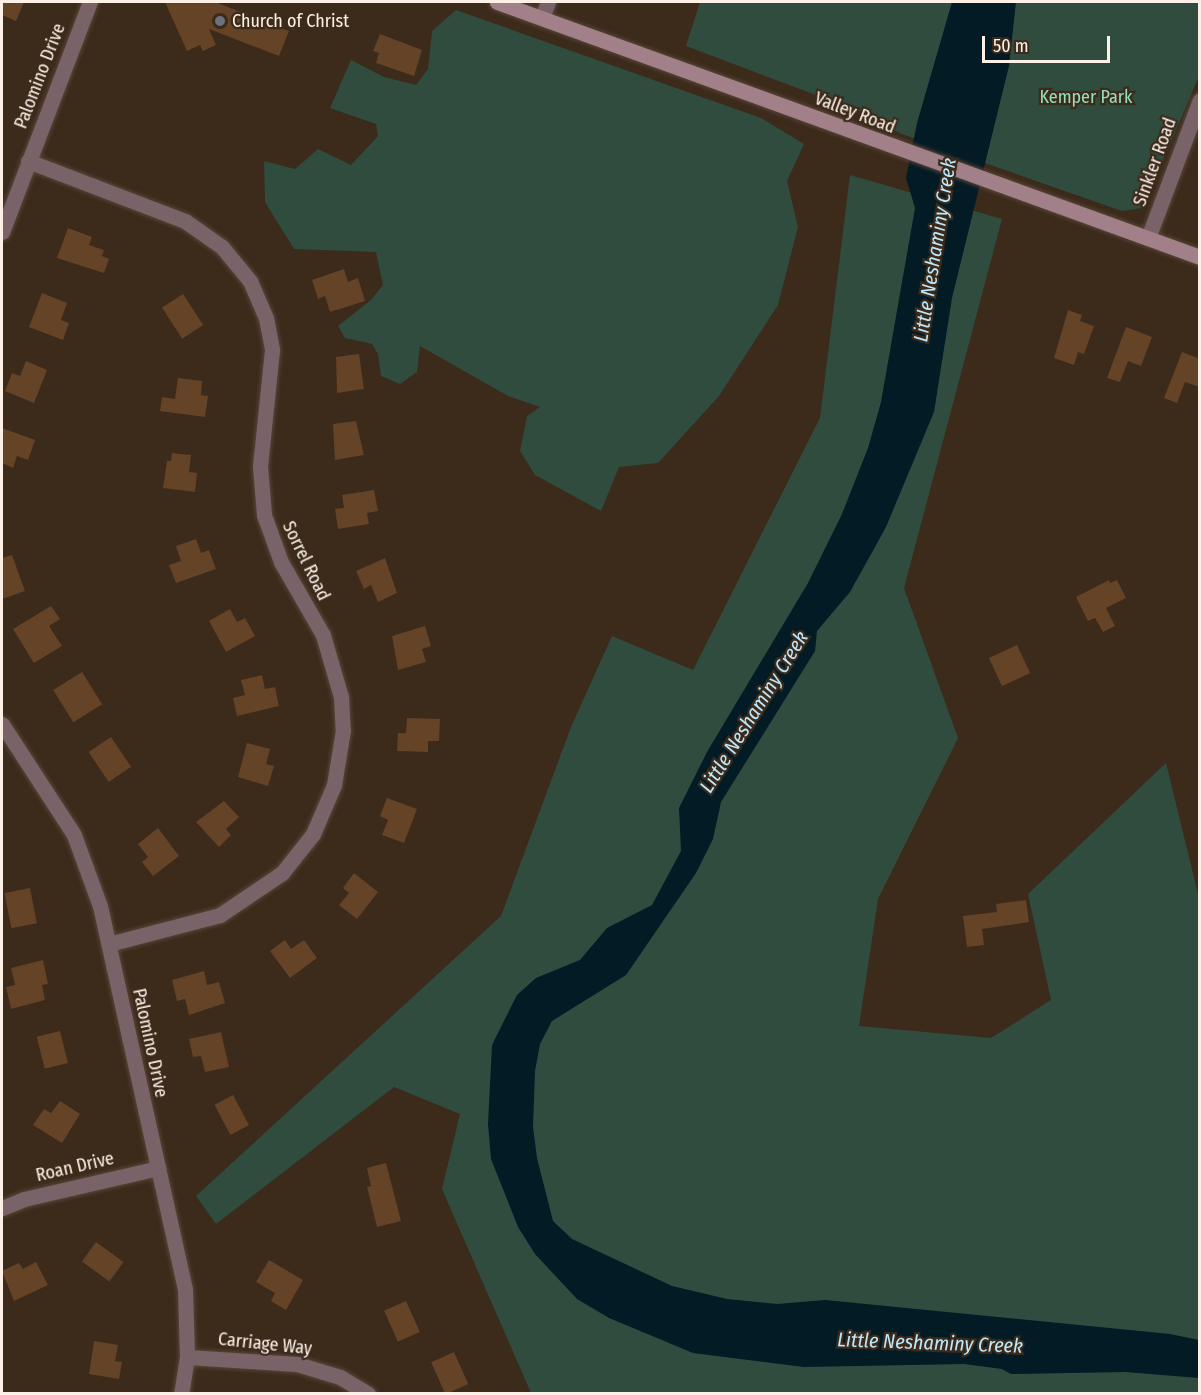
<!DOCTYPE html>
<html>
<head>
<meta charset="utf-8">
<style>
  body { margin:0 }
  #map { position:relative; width:1201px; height:1395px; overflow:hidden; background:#3c2a1b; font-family:"Fira Sans Condensed",sans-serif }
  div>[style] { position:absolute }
  .green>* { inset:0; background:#2f4c3f }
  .water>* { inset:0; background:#021b25 }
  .building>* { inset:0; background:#644326; transform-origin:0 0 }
  .roads { filter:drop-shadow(0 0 2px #574638) drop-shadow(0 0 2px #574638) }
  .street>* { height:15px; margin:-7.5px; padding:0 7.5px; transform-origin:7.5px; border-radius:7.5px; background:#796369 }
  .secondary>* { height:15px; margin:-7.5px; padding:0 7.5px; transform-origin:7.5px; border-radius:7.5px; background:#a28089 }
  .dots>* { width:16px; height:16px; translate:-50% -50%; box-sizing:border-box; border:3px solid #3c2a1b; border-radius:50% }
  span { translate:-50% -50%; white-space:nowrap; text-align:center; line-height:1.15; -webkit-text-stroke:4.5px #3c2a1b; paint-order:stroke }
  .poi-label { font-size:18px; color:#fdf1e7 }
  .left { translate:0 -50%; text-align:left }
  .street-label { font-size:18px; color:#fdf1e7 }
  .park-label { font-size:18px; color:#91e1be }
  .water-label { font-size:20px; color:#bbe9fe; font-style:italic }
  .frame { position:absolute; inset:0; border:3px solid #fdf1e7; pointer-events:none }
  .scale { position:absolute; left:982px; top:36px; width:128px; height:27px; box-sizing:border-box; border:3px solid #fdf1e7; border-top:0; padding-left:8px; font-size:18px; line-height:21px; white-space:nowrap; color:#fdf1e7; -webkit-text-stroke:4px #3c2a1b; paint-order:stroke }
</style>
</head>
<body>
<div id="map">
  <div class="green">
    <i style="clip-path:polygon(700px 2px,1199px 2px,1199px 76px,1143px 208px,1122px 211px,899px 133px,874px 117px,686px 46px)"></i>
    <i style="clip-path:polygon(456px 10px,761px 118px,804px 144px,787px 181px,798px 227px,778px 305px,719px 396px,658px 463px,619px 467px,601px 511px,535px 475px,520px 451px,527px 416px,540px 407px,508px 396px,420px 346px,417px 372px,400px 384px,381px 376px,378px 354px,372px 344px,345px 338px,338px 326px,371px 300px,383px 285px,376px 252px,294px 249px,265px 202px,264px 161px,295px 169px,318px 149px,351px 165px,378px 136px,376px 124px,330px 108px,351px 60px,384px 77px,416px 85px,428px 69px,432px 31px)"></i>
    <i style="clip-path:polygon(850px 175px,1002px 219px,904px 588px,958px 738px,878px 899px,859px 1026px,991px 1038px,1051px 1000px,1028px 894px,1166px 763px,1200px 902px,1199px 1393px,531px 1393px,442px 1189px,460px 1114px,394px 1087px,216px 1224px,196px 1196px,501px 916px,571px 727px,612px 636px,693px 670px,820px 418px)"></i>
  </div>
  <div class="water">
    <i style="clip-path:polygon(952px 2px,1016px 2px,1009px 66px,952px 298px,934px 412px,886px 527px,850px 592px,817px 631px,815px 651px,721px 802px,713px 839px,696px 873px,626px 975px,552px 1021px,540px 1044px,535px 1071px,533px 1127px,537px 1158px,553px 1221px,572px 1239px,672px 1286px,727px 1299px,777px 1304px,825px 1300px,1170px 1334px,1199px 1340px,1199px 1378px,1125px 1372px,1011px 1374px,1002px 1369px,964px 1364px,804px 1367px,693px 1353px,609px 1318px,577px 1299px,535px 1254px,518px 1227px,491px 1159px,488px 1124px,492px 1045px,517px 995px,536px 978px,580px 960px,607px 928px,652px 905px,681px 851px,679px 808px,707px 752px,808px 583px,842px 514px,868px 448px,881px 402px,915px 208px,906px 178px,917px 123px)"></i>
  </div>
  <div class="building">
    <i style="clip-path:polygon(2px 2px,24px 2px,16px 21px,2px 15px)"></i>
    <i style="clip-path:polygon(165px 2px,215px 2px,289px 31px,279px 56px,209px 29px,216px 45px,203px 51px,200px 45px,187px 51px)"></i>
    <i style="clip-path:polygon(380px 34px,422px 50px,414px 76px,376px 63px,379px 53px,373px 51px)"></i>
    <i style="clip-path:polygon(68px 228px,92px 237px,89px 245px,104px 250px,102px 256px,109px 259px,104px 273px,57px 258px)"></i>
    <i style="clip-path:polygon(344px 269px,348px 282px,358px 278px,365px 301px,330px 312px,325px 296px,318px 299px,312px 280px)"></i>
    <i style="clip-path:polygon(42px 293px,67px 303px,61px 320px,69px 323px,63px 340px,29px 327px)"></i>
    <i style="left:183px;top:294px;width:37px;height:25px;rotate:57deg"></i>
    <i style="clip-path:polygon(1068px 310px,1082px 315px,1080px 321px,1094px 326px,1084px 354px,1078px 352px,1074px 365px,1054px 358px)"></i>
    <i style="clip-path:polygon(1126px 327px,1152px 337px,1141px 366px,1128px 361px,1120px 382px,1107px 378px)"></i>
    <i style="clip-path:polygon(1182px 352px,1200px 359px,1200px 387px,1185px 382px,1177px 403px,1164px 398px)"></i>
    <i style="clip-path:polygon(359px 354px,364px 389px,337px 393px,336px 357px)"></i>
    <i style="clip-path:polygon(26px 361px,47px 370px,34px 403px,5px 391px,12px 373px,20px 376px)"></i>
    <i style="clip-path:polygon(178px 378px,202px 381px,201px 395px,208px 396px,205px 417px,160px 411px,162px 397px,175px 399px)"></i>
    <i style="clip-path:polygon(356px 421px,364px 455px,335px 460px,333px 424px)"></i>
    <i style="clip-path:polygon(2px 428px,35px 440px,28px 460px,17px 456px,13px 468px,2px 463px)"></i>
    <i style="clip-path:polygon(172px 453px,191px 455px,189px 472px,197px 473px,195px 492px,163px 488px,167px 461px,171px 461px)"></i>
    <i style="clip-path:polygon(374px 490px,378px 511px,367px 513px,369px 524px,338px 529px,335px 509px,344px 508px,342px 495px)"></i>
    <i style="clip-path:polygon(196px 539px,201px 553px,209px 550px,216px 569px,176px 583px,169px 565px,181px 561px,176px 546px)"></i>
    <i style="clip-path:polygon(12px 555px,25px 591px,2px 599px,2px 558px)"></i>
    <i style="clip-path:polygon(385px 558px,397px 593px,378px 602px,371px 585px,364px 589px,356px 571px)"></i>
    <i style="clip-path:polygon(1109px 580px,1110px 583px,1117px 580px,1126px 598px,1106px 608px,1115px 626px,1103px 632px,1095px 618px,1088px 621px,1076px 597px)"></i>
    <i style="clip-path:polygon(51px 606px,60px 619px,49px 626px,62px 646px,34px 663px,13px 629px)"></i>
    <i style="clip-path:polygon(230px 609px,237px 622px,245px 618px,255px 636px,226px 652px,209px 621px)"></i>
    <i style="clip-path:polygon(425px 626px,431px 646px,422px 649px,426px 662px,398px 670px,392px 636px)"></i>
    <i style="left:1017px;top:645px;width:31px;height:31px;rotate:65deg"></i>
    <i style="left:82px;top:672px;width:38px;height:34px;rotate:58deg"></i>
    <i style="clip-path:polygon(262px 675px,265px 689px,275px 687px,279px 706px,237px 716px,233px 698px,245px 695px,241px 680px)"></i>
    <i style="clip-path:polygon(407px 718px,440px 719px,439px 741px,428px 741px,428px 752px,397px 751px,398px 733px,406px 733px)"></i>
    <i style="left:111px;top:737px;width:36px;height:27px;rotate:56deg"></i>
    <i style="clip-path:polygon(247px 743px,270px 749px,266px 764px,274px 766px,268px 786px,238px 777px)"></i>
    <i style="clip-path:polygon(387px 798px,417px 809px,404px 843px,382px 835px,388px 820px,380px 816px)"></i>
    <i style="clip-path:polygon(224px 801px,239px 817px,226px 829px,231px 835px,219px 847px,196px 822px)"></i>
    <i style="clip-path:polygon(158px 828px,179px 856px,153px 876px,142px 862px,148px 857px,138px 844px)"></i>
    <i style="clip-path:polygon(354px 873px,378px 892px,357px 919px,339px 905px,349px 893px,343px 888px)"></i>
    <i style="left:30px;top:888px;width:36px;height:26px;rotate:79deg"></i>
    <i style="clip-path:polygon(1026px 900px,1029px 922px,982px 929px,984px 945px,967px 947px,963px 916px,997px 912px,996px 904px)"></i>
    <i style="clip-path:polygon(285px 940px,291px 949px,304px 940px,317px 958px,290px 978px,270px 951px)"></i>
    <i style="clip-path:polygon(43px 960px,48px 984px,42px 985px,45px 1000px,11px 1009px,6px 987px,15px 985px,11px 968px)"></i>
    <i style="clip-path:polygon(204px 971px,207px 985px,219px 982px,225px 1003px,189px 1015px,185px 999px,177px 1001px,172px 980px)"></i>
    <i style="left:60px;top:1031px;width:33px;height:24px;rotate:76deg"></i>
    <i style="clip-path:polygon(221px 1032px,229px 1067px,205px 1072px,201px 1056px,193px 1057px,189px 1039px)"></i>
    <i style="left:233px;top:1095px;width:34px;height:21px;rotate:62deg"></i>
    <i style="clip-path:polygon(60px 1101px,80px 1114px,62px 1143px,33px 1125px,44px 1109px,51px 1113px)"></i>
    <i style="clip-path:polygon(386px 1163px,401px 1221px,377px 1227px,367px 1187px,371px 1186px,367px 1168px)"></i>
    <i style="left:96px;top:1242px;width:34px;height:24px;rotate:36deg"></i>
    <i style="clip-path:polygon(269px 1260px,303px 1280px,286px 1310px,271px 1301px,275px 1293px,256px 1282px)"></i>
    <i style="clip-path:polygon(36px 1262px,48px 1285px,14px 1301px,2px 1271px,19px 1263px,23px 1269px)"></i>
    <i style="left:406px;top:1301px;width:34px;height:24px;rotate:66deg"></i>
    <i style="clip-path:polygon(94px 1341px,118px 1345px,115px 1361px,122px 1362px,119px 1379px,89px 1374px)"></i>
    <i style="left:454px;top:1352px;width:35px;height:25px;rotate:66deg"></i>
  </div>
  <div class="roads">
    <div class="street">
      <i style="left:542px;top:17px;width:16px;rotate:-68deg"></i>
      <i style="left:28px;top:161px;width:168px;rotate:20.9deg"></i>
      <i style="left:185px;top:221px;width:45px;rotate:35.1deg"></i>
      <i style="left:222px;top:247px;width:44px;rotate:50.5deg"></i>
      <i style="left:250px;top:281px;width:40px;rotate:66.6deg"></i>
      <i style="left:266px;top:318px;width:33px;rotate:79deg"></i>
      <i style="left:272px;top:350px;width:117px;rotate:95.9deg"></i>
      <i style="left:260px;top:466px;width:49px;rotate:85.3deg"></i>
      <i style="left:264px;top:515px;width:50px;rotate:70.1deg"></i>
      <i style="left:281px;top:562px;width:84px;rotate:60.1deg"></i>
      <i style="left:323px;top:635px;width:65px;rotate:73.8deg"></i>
      <i style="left:341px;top:697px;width:33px;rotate:87deg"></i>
      <i style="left:343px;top:730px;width:56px;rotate:99.3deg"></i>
      <i style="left:334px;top:785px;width:53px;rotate:113.2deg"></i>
      <i style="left:313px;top:834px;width:50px;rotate:128.5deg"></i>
      <i style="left:282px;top:873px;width:75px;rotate:145.9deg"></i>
      <i style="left:220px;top:915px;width:115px;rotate:165.4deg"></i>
      <i style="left:2px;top:232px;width:246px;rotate:-69.1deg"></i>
      <i style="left:1148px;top:238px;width:147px;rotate:-69.4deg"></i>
      <i style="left:2px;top:724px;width:132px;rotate:57deg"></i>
      <i style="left:74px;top:835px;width:76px;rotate:69.9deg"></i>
      <i style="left:100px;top:906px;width:392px;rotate:77.5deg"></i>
      <i style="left:185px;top:1289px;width:68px;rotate:88.3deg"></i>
      <i style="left:187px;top:1357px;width:37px;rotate:99deg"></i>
      <i style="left:2px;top:1208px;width:24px;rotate:-22deg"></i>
      <i style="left:24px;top:1199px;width:138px;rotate:-13deg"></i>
      <i style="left:187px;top:1357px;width:110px;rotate:3.6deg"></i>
      <i style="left:297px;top:1364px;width:45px;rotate:16.8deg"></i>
      <i style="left:340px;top:1377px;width:33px;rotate:31deg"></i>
    </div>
    <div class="secondary">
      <i style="left:497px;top:2px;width:748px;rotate:19.94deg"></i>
    </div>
  </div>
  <div class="dots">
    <i style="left:220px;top:21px;background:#6b7280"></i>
  </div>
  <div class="poi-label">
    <span class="left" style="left:232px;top:21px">Church of Christ</span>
  </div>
  <div class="street-label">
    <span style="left:40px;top:76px;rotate:-69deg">Palomino Drive</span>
    <span style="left:855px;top:113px;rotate:21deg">Valley Road</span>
    <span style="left:1155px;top:162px;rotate:-70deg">Sinkler Road</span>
    <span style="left:306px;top:561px;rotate:64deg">Sorrel Road</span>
    <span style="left:150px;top:1043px;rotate:78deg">Palomino Drive</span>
    <span style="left:75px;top:1167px;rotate:-13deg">Roan Drive</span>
    <span style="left:265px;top:1344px;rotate:6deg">Carriage Way</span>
  </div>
  <div class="park-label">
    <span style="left:1086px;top:97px">Kemper Park</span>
  </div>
  <div class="water-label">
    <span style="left:935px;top:250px;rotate:-81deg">Little Neshaminy Creek</span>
    <span style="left:754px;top:712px;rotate:-58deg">Little Neshaminy Creek</span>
    <span style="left:930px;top:1343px;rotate:2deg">Little Neshaminy Creek</span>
  </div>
  <div class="frame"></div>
  <div class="scale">50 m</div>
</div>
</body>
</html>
